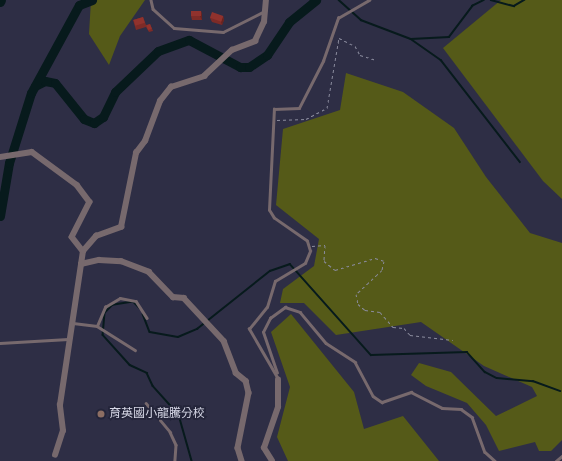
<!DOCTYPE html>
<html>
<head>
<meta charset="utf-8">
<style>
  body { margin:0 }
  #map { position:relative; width:562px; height:461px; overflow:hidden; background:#2e2e45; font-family:"DM Sans","Noto Sans TC",sans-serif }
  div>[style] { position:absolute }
  .green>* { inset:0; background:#555a18 }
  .stream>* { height:1.5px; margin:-0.75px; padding:0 0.75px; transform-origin:0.75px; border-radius:0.75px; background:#071a1c }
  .river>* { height:9px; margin:-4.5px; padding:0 4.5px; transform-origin:4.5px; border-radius:4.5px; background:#071a1c }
  .path>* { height:1px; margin-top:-0.5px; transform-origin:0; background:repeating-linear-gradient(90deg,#8a8b9d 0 3px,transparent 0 6px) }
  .lane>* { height:2.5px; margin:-1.25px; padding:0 1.25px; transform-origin:1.25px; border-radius:1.25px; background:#77696d }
  .street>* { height:5.5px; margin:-2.75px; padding:0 2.75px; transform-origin:2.75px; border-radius:2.75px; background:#77696d }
  .wall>* { inset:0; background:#7d2b27 }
  .shaded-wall>* { inset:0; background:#662320 }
  .building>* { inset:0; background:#91322d; transform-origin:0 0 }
  .dots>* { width:11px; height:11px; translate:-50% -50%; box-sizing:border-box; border:2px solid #24253a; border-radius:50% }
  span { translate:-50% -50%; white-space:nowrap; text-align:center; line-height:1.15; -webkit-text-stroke:3.5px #24253a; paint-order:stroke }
  .poi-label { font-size:12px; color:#d6d7e6 }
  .left { translate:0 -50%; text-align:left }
</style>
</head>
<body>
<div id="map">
  <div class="green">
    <i style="clip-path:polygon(91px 0,145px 0,120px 36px,109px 65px,89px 34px)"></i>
    <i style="clip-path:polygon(501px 0,562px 0,562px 199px,543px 181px,443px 48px)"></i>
    <i style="clip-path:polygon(346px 73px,403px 92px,454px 128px,486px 177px,530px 233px,562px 243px,562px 440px,551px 451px,539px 451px,535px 442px,499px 451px,486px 425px,467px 403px,426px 386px,411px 375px,419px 363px,451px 372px,496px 416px,537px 396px,532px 387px,484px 366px,421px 322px,336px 335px,304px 303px,280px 303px,283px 289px,314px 266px,319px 239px,276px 205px,283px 129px,340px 110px)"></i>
    <i style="clip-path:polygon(291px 314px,354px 392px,364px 429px,403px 416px,439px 461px,288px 461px,277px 437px,290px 387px,271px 332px)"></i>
  </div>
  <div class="stream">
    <i style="left:311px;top:0;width:3px;rotate:72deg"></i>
    <i style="left:339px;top:0;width:30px;rotate:42deg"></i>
    <i style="left:361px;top:20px;width:53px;rotate:20.8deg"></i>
    <i style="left:411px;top:39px;width:37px;rotate:35deg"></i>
    <i style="left:441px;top:60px;width:129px;rotate:52.2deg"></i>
    <i style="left:491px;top:0;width:24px;rotate:15deg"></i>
    <i style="left:514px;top:6px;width:12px;rotate:-31deg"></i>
    <i style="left:411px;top:39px;width:38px;rotate:-3deg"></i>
    <i style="left:449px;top:37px;width:39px;rotate:-53deg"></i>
    <i style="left:472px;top:6px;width:13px;rotate:-27deg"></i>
    <i style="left:140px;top:309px;width:10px;rotate:-135deg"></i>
    <i style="left:133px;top:302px;width:20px;rotate:171deg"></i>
    <i style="left:113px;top:305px;width:11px;rotate:135deg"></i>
    <i style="left:105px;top:313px;width:22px;rotate:95deg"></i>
    <i style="left:103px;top:335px;width:40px;rotate:48deg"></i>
    <i style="left:130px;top:365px;width:19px;rotate:25deg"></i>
    <i style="left:147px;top:373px;width:14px;rotate:65deg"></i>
    <i style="left:153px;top:386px;width:39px;rotate:48deg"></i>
    <i style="left:179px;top:415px;width:48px;rotate:74.2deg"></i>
    <i style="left:143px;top:314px;width:19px;rotate:69deg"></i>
    <i style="left:150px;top:332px;width:28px;rotate:10deg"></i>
    <i style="left:178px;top:337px;width:21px;rotate:-23deg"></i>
    <i style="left:197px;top:329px;width:93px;rotate:-38.5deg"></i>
    <i style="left:270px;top:271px;width:21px;rotate:-19deg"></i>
    <i style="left:290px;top:264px;width:122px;rotate:48.3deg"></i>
    <i style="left:371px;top:355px;width:96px;rotate:-1.8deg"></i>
    <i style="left:467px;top:352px;width:27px;rotate:48deg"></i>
    <i style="left:485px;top:372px;width:13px;rotate:27deg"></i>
    <i style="left:497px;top:378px;width:36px;rotate:5deg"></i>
    <i style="left:533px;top:381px;width:29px;rotate:20deg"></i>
  </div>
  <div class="river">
    <i style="left:0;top:2px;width:2px;rotate:-63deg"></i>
    <i style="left:35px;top:86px;width:11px;rotate:-27deg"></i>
    <i style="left:45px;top:81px;width:10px;rotate:11deg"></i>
    <i style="left:55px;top:83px;width:46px;rotate:51.1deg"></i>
    <i style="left:84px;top:119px;width:11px;rotate:22deg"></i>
    <i style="left:94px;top:123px;width:11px;rotate:-34deg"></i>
    <i style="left:103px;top:117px;width:28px;rotate:-64deg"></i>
    <i style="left:115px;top:92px;width:59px;rotate:-43.6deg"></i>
    <i style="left:158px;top:51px;width:33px;rotate:-20deg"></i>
    <i style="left:189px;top:40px;width:58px;rotate:27.9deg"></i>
    <i style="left:240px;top:67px;width:9px"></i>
    <i style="left:249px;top:67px;width:22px;rotate:-34deg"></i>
    <i style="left:267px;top:55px;width:40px;rotate:-56deg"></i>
    <i style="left:289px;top:22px;width:35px;rotate:-39deg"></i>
    <i style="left:0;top:216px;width:54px;rotate:-80.4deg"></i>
    <i style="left:9px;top:163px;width:73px;rotate:-72.6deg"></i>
    <i style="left:31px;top:93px;width:100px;rotate:-61.4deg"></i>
    <i style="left:79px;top:5px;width:14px;rotate:-21deg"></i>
  </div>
  <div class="path">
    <i style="left:277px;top:120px;width:29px;rotate:-2deg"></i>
    <i style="left:306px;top:119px;width:24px;rotate:-28deg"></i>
    <i style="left:327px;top:108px;width:71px;rotate:-80.3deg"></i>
    <i style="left:339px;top:38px;width:18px;rotate:27deg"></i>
    <i style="left:355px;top:46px;width:10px;rotate:61deg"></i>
    <i style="left:360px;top:55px;width:17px;rotate:17deg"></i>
    <i style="left:312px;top:246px;width:13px;rotate:-4deg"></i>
    <i style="left:325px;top:245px;width:16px;rotate:94deg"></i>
    <i style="left:324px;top:261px;width:14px;rotate:39deg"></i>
    <i style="left:335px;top:270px;width:42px;rotate:-16.7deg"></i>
    <i style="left:375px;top:258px;width:9px;rotate:18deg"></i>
    <i style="left:384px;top:261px;width:9px;rotate:103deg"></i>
    <i style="left:382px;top:270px;width:35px;rotate:137deg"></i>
    <i style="left:356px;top:294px;width:10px;rotate:79deg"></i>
    <i style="left:358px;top:304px;width:9px;rotate:41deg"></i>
    <i style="left:365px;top:310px;width:15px;rotate:8deg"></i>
    <i style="left:380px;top:312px;width:20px;rotate:49deg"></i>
    <i style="left:393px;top:327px;width:11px;rotate:5deg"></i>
    <i style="left:404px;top:328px;width:9px;rotate:49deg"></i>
    <i style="left:410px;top:335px;width:43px;rotate:6.6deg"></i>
  </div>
  <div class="lane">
    <i style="left:151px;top:0;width:9px;rotate:77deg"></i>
    <i style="left:153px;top:9px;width:28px;rotate:42deg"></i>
    <i style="left:174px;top:28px;width:49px;rotate:4.7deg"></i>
    <i style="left:223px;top:32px;width:47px;rotate:-26.6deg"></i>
    <i style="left:73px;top:323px;width:24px;rotate:7deg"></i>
    <i style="left:97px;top:326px;width:45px;rotate:32.3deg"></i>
    <i style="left:97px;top:326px;width:21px;rotate:-67deg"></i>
    <i style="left:105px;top:307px;width:17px;rotate:-31deg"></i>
    <i style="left:120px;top:298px;width:16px;rotate:11deg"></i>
    <i style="left:136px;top:301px;width:20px;rotate:57deg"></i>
    <i style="left:0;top:343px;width:68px;rotate:-3.4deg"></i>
    <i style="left:277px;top:373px;width:43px;rotate:-108.9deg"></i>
    <i style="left:263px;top:332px;width:16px;rotate:-63deg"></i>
    <i style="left:270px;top:318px;width:19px;rotate:-36deg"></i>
    <i style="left:285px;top:307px;width:16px;rotate:18deg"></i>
    <i style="left:300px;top:312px;width:40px;rotate:50deg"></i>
    <i style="left:326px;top:343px;width:35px;rotate:33deg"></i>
    <i style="left:355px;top:362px;width:38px;rotate:62deg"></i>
    <i style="left:373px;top:396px;width:11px;rotate:34deg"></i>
    <i style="left:382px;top:402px;width:31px;rotate:-19deg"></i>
    <i style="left:411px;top:392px;width:35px;rotate:27deg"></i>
    <i style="left:442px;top:408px;width:19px;rotate:3deg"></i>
    <i style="left:461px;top:409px;width:14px;rotate:36deg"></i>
    <i style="left:472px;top:417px;width:37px;rotate:70deg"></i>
    <i style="left:485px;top:452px;width:13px;rotate:42deg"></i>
    <i style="left:278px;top:379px;width:58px;rotate:-120.1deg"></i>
    <i style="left:249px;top:329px;width:28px;rotate:-51deg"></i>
    <i style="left:267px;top:307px;width:27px;rotate:-73deg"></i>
    <i style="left:275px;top:281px;width:35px;rotate:-31deg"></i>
    <i style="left:305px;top:263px;width:13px;rotate:-67deg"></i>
    <i style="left:310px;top:251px;width:10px;rotate:-107deg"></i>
    <i style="left:307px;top:241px;width:40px;rotate:-145.1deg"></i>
    <i style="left:274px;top:218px;width:9px;rotate:-122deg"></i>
    <i style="left:269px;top:210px;width:101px;rotate:-87.2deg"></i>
    <i style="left:274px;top:109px;width:25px;rotate:-2deg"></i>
    <i style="left:299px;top:108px;width:53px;rotate:-62.9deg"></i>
    <i style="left:323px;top:61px;width:46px;rotate:-70.8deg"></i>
    <i style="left:338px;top:18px;width:36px;rotate:-30deg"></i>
    <i style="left:146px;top:403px;width:38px;rotate:50deg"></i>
    <i style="left:170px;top:432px;width:14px;rotate:65deg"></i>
    <i style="left:176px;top:445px;width:16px;rotate:94deg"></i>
    <i style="left:556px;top:461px;width:8px;rotate:-40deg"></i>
  </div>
  <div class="street">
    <i style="left:0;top:157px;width:32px;rotate:-9deg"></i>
    <i style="left:32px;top:152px;width:56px;rotate:36.3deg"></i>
    <i style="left:77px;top:185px;width:21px;rotate:53deg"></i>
    <i style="left:90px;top:202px;width:39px;rotate:117deg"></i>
    <i style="left:72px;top:237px;width:18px;rotate:52deg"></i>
    <i style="left:81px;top:264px;width:18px;rotate:-13deg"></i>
    <i style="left:99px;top:260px;width:22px;rotate:3deg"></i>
    <i style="left:121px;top:261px;width:30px;rotate:21deg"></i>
    <i style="left:149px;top:272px;width:35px;rotate:46deg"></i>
    <i style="left:173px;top:297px;width:11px;rotate:5deg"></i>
    <i style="left:184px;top:298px;width:59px;rotate:47.1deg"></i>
    <i style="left:224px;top:341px;width:34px;rotate:69deg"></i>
    <i style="left:236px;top:373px;width:13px;rotate:39deg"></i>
    <i style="left:246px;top:381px;width:12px;rotate:76deg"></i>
    <i style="left:249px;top:393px;width:56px;rotate:101.3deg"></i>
    <i style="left:238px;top:448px;width:14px;rotate:73deg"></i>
    <i style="left:55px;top:455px;width:25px;rotate:-72deg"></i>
    <i style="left:63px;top:431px;width:26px;rotate:-97deg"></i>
    <i style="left:60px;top:405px;width:156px;rotate:-81.5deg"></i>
    <i style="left:83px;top:251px;width:20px;rotate:-49deg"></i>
    <i style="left:96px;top:236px;width:27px;rotate:-20deg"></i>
    <i style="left:121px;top:227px;width:76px;rotate:-78.5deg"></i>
    <i style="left:136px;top:153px;width:15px;rotate:-53deg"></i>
    <i style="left:145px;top:141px;width:43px;rotate:-69.4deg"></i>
    <i style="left:160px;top:101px;width:18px;rotate:-52deg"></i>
    <i style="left:171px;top:87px;width:35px;rotate:-18deg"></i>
    <i style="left:204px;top:76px;width:38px;rotate:-43deg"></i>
    <i style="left:232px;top:50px;width:25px;rotate:-21deg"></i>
    <i style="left:255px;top:41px;width:21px;rotate:-65deg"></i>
    <i style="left:264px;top:22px;width:22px;rotate:-85deg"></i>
    <i style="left:272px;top:461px;width:15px;rotate:-122deg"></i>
    <i style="left:264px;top:448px;width:43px;rotate:-71.1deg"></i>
    <i style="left:278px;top:407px;width:27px;rotate:-90deg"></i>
  </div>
  <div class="wall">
    <i style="clip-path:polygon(201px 11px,202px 15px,202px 20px,192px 20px,191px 16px)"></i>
    <i style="clip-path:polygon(223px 16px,224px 20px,222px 25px,212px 22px,210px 18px)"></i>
    <i style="clip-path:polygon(143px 17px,146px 25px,150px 24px,153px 31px,149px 32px,146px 27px,136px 30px,133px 20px)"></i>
  </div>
  <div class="shaded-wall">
    <i style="clip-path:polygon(201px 11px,202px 15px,202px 20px,200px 16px)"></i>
    <i style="clip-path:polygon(223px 16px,224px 20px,222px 25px,221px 22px)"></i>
  </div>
  <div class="building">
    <i style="left:191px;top:11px;width:10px;height:5px"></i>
    <i style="left:212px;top:12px;width:12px;height:6px;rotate:20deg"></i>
    <i style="left:143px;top:17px;width:6px;height:10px;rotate:72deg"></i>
    <i style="left:150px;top:24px;width:5px;height:4px;rotate:68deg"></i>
  </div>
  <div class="dots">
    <i style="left:101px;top:414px;background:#8d6e63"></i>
  </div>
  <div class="poi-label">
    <span class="left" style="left:109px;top:414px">育英國小龍騰分校</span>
  </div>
</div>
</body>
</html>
